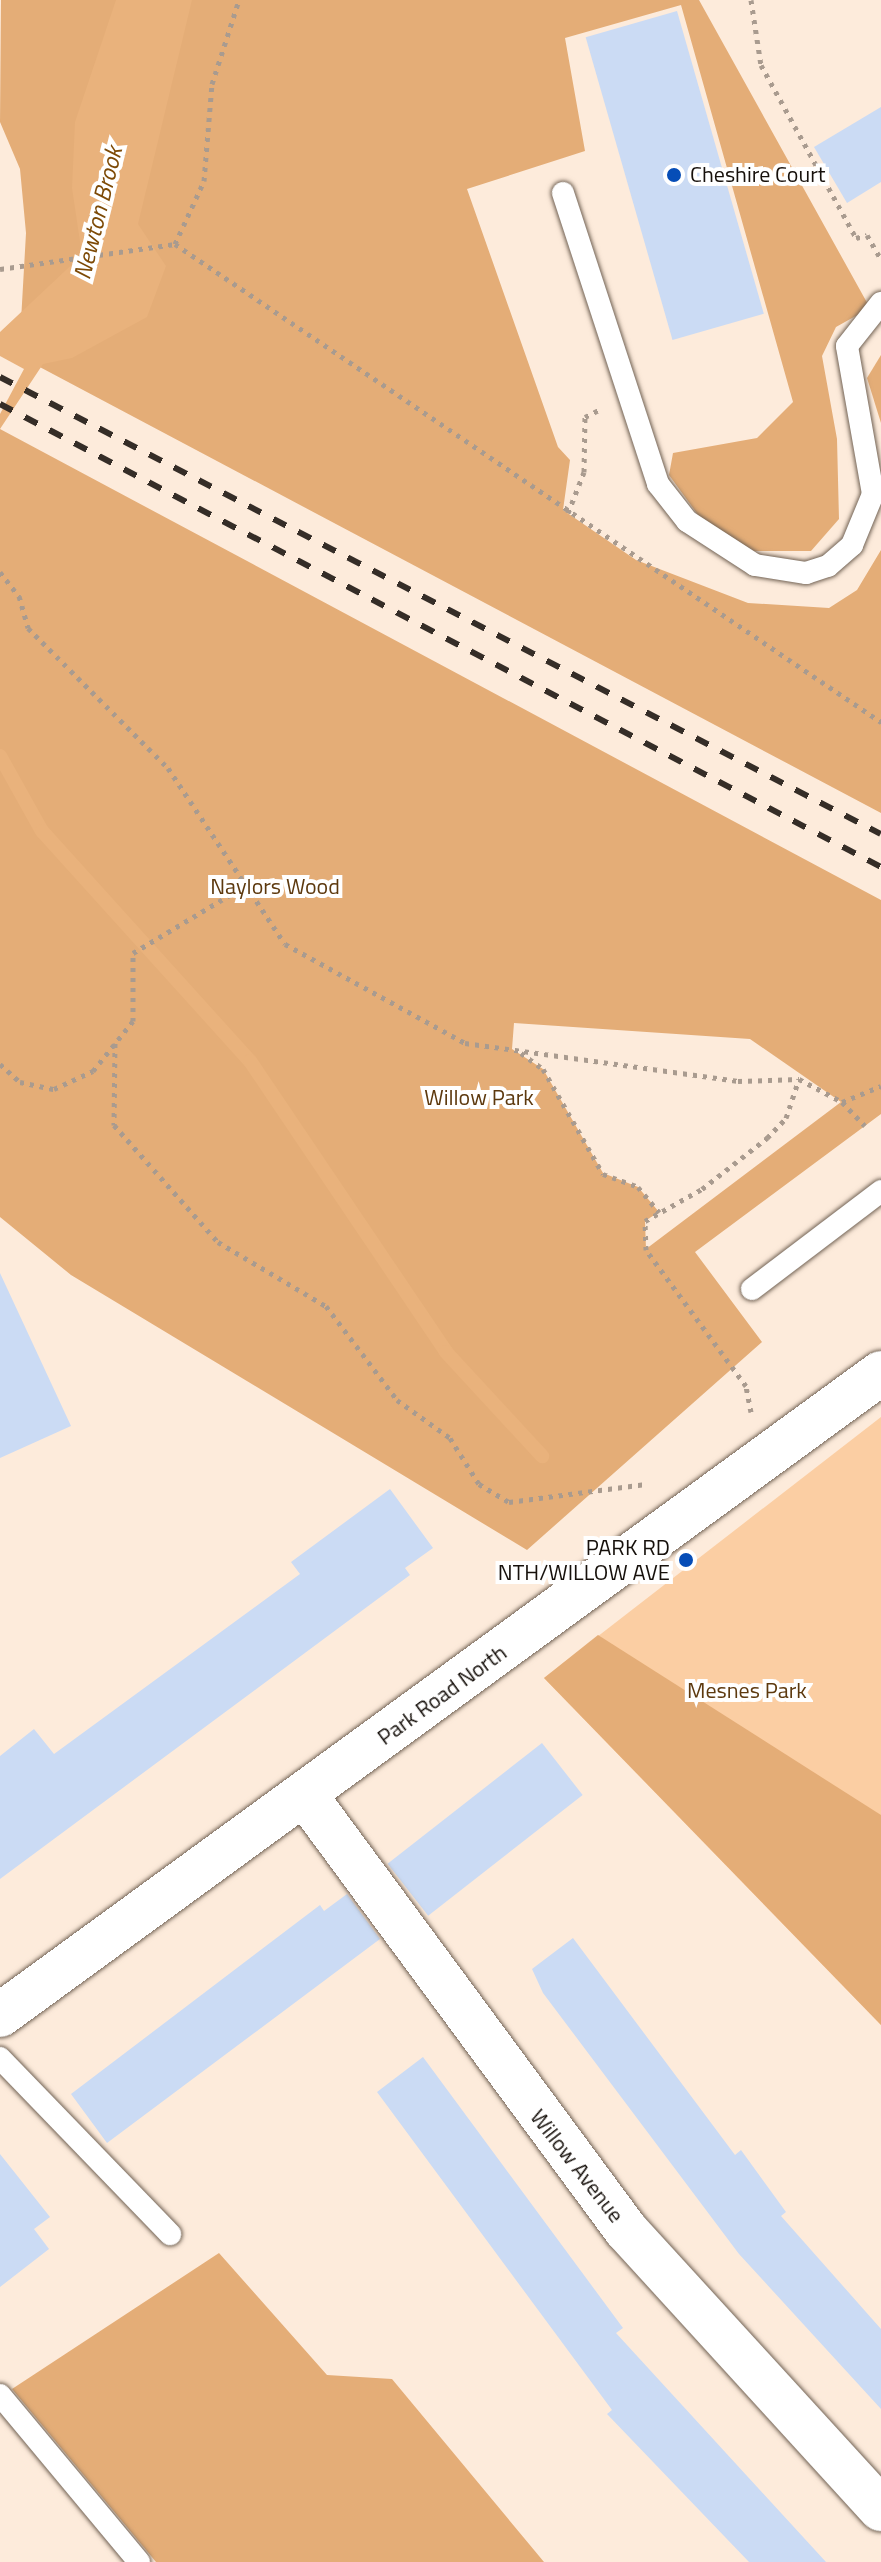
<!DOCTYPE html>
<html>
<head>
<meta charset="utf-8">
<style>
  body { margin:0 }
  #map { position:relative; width:881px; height:2562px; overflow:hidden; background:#fdebdb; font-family:"Titillium Web",sans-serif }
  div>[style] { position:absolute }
  .green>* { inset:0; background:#fbcea3 }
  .forest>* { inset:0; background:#e4ad77 }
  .water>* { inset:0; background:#e9b27c }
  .pier>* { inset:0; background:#fdebdb }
  .stream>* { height:14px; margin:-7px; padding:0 7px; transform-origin:7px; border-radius:7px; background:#e9b27c }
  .building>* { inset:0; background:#cbdbf4; transform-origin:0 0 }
  .path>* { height:5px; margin-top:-2.5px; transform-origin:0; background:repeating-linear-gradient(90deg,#a99b8f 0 4px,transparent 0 10px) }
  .roads { filter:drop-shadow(0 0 2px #726355) drop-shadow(0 0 2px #726355) }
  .lane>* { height:22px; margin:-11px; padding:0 11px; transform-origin:11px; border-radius:11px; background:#fff }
  .street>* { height:44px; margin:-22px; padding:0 22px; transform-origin:22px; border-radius:22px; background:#fff }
  .secondary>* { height:44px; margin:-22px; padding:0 22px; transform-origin:22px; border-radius:22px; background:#fff }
  .rail>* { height:6px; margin-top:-3px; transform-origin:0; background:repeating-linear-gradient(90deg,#352d27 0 14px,transparent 0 28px) }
  .dots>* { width:22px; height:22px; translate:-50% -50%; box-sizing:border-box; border:4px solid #fff; border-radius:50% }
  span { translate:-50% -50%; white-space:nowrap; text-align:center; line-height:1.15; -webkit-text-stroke:8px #fff; paint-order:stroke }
  .poi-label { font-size:22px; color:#16100b }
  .left { translate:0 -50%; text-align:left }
  .right { translate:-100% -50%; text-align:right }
  .park-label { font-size:22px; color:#5d390e }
  .street-label { font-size:22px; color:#16100b }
  .water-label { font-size:24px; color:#7d4a06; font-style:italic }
</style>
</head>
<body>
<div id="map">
  <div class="green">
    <i style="clip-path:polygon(881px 1417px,881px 2025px,544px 1678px)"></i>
  </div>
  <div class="forest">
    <i style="clip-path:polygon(1px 0,699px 0,870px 308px,836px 327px,822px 356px,837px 439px,839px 519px,811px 551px,754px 551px,701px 519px,669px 475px,673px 453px,757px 438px,793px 402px,681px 5px,565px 38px,585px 151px,467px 189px,558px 447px,570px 460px,563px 510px,636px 560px,748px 603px,829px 608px,857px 590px,881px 550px,881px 813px,19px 356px,26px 233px,20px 169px,0 122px)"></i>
    <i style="clip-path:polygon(881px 355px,881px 423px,867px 378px)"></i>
    <i style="clip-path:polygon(evenodd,0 429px,881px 900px,881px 1114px,695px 1252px,762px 1342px,527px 1550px,71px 1275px,0 1217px,0 429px,514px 1023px,750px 1039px,841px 1102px,646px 1249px,645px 1221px,659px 1212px,638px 1187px,603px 1173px,543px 1069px,512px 1049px,514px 1023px)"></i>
    <i style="clip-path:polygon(598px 1635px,881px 1815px,881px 2025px,544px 1678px)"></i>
    <i style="clip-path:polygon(219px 2253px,327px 2375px,392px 2379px,544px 2562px,156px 2562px,12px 2389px)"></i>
  </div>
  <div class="water">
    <i style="clip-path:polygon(116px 0,192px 0,138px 224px,166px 266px,147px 317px,72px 358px,43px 364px,0 429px,0 332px,82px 255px,72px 188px,75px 122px)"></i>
  </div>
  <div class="pier">
    <i style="clip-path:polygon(0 356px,24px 369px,0 414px)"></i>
  </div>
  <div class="stream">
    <i style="left:0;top:756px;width:86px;rotate:60.8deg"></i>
    <i style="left:42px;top:831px;width:310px;rotate:47.9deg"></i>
    <i style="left:250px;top:1061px;width:351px;rotate:56deg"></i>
    <i style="left:446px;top:1352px;width:142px;rotate:47.3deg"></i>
  </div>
  <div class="building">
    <i style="left:677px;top:11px;width:315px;height:95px;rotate:74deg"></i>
    <i style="clip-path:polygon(881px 107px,881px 182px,847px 203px,814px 147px)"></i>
    <i style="clip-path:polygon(0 1273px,71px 1426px,0 1458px)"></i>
    <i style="clip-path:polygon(390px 1489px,433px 1548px,405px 1568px,410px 1575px,0 1879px,0 1756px,34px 1729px,54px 1754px,300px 1574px,291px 1562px)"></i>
    <i style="left:542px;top:1743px;width:66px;height:196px;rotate:52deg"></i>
    <i style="clip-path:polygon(347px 1894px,380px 1939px,107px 2143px,71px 2094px,320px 1905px,324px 1911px)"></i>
    <i style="clip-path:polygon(573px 1938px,735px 2155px,741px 2150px,786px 2212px,781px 2216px,881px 2329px,881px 2409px,739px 2254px,543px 1993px,532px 1969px)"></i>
    <i style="clip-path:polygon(423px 2057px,623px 2328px,616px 2333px,826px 2562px,749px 2562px,607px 2414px,612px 2410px,377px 2092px)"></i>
    <i style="clip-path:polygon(0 2154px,50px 2217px,34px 2229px,49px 2249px,0 2287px)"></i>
  </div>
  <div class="path">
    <i style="left:751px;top:0;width:66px;rotate:81.3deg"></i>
    <i style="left:761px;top:65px;width:197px;rotate:61.2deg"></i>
    <i style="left:856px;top:238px;width:11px;rotate:-15deg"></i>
    <i style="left:867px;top:235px;width:28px;rotate:60deg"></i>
    <i style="left:175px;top:244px;width:853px;rotate:34.1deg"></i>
    <i style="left:0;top:269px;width:177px;rotate:-8.1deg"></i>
    <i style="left:175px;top:244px;width:69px;rotate:-65.3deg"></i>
    <i style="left:204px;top:181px;width:97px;rotate:-85.3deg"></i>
    <i style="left:212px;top:84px;width:88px;rotate:-72.2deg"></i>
    <i style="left:568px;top:513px;width:44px;rotate:-68.7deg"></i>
    <i style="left:584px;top:472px;width:55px;rotate:-89deg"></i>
    <i style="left:585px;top:417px;width:16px;rotate:-27deg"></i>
    <i style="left:0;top:572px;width:31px;rotate:52deg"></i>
    <i style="left:19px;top:596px;width:33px;rotate:74deg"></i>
    <i style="left:28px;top:628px;width:198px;rotate:45deg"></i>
    <i style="left:168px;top:768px;width:211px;rotate:56.4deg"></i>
    <i style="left:285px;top:944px;width:205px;rotate:28.8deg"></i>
    <i style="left:465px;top:1043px;width:276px;rotate:7.9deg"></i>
    <i style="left:738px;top:1081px;width:61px;rotate:-1.9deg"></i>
    <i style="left:799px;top:1079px;width:49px;rotate:28.1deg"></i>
    <i style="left:842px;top:1102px;width:33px;rotate:46deg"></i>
    <i style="left:115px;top:1043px;width:82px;rotate:90.7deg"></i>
    <i style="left:114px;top:1125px;width:157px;rotate:48.4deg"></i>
    <i style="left:218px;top:1242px;width:126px;rotate:30.7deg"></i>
    <i style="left:326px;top:1306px;width:118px;rotate:52.9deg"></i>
    <i style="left:397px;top:1400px;width:65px;rotate:35.6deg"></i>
    <i style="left:450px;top:1438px;width:54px;rotate:57.8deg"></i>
    <i style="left:479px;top:1484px;width:35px;rotate:31deg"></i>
    <i style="left:509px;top:1502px;width:138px;rotate:-7.5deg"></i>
    <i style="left:521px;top:1053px;width:27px;rotate:36deg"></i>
    <i style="left:543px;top:1069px;width:121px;rotate:60.3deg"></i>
    <i style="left:603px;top:1174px;width:37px;rotate:20deg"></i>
    <i style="left:638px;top:1187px;width:33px;rotate:50deg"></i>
    <i style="left:0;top:1064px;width:27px;rotate:42deg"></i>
    <i style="left:20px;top:1082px;width:35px;rotate:12deg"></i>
    <i style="left:54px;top:1089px;width:43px;rotate:-24.8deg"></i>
    <i style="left:93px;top:1071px;width:64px;rotate:-51.3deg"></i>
    <i style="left:133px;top:1021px;width:68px;rotate:-90deg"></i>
    <i style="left:133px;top:953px;width:131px;rotate:-30.9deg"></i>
    <i style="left:842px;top:1102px;width:42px;rotate:-22.3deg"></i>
    <i style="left:751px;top:1412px;width:26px;rotate:-101deg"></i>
    <i style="left:746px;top:1386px;width:169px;rotate:-126.3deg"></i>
    <i style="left:646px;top:1250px;width:29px;rotate:-92deg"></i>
    <i style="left:645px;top:1221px;width:65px;rotate:-29.3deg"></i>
    <i style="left:702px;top:1189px;width:83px;rotate:-38.1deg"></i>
    <i style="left:767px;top:1138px;width:28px;rotate:-46deg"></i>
    <i style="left:786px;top:1118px;width:41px;rotate:-71.6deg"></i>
  </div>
  <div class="roads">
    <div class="lane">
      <i style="left:563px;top:193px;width:306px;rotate:71.9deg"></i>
      <i style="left:658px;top:484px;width:47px;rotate:51.9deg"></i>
      <i style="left:687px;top:521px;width:81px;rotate:32.9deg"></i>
      <i style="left:755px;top:565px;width:52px;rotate:8.9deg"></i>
      <i style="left:806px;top:573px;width:23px;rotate:-18deg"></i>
      <i style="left:828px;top:566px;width:32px;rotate:-41deg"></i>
      <i style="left:852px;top:545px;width:55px;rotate:-67.6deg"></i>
      <i style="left:873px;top:494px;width:150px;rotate:-100deg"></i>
      <i style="left:847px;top:346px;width:55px;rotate:-51.7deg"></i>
      <i style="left:752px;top:1289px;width:162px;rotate:-37.2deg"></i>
      <i style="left:0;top:2058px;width:245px;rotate:46deg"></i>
      <i style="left:0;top:2395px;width:217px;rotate:50.2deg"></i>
    </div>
    <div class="street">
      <i style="left:305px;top:1795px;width:541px;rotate:53.58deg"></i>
      <i style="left:626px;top:2230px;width:378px;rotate:47.6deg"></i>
    </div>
    <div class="secondary">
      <i style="left:0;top:2015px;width:1090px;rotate:-36.08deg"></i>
    </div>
  </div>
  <div class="rail">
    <i style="left:0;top:377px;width:992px;rotate:27.42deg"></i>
    <i style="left:0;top:404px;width:995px;rotate:27.72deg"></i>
  </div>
  <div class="dots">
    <i style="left:674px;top:175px;background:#064db7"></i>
    <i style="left:686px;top:1560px;background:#064db7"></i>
  </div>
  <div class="poi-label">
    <span class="left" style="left:690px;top:175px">Cheshire Court</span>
    <span class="right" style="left:670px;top:1560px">PARK RD<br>NTH/WILLOW AVE</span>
  </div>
  <div class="park-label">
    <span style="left:275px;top:887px">Naylors Wood</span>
    <span style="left:479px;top:1098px">Willow Park</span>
    <span style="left:747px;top:1691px">Mesnes Park</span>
  </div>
  <div class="street-label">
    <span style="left:442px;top:1695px;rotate:-36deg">Park Road North</span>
    <span style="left:577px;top:2166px;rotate:52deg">Willow Avenue</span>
  </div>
  <div class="water-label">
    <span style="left:98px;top:213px;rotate:-76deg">Newton Brook</span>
  </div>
</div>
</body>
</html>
